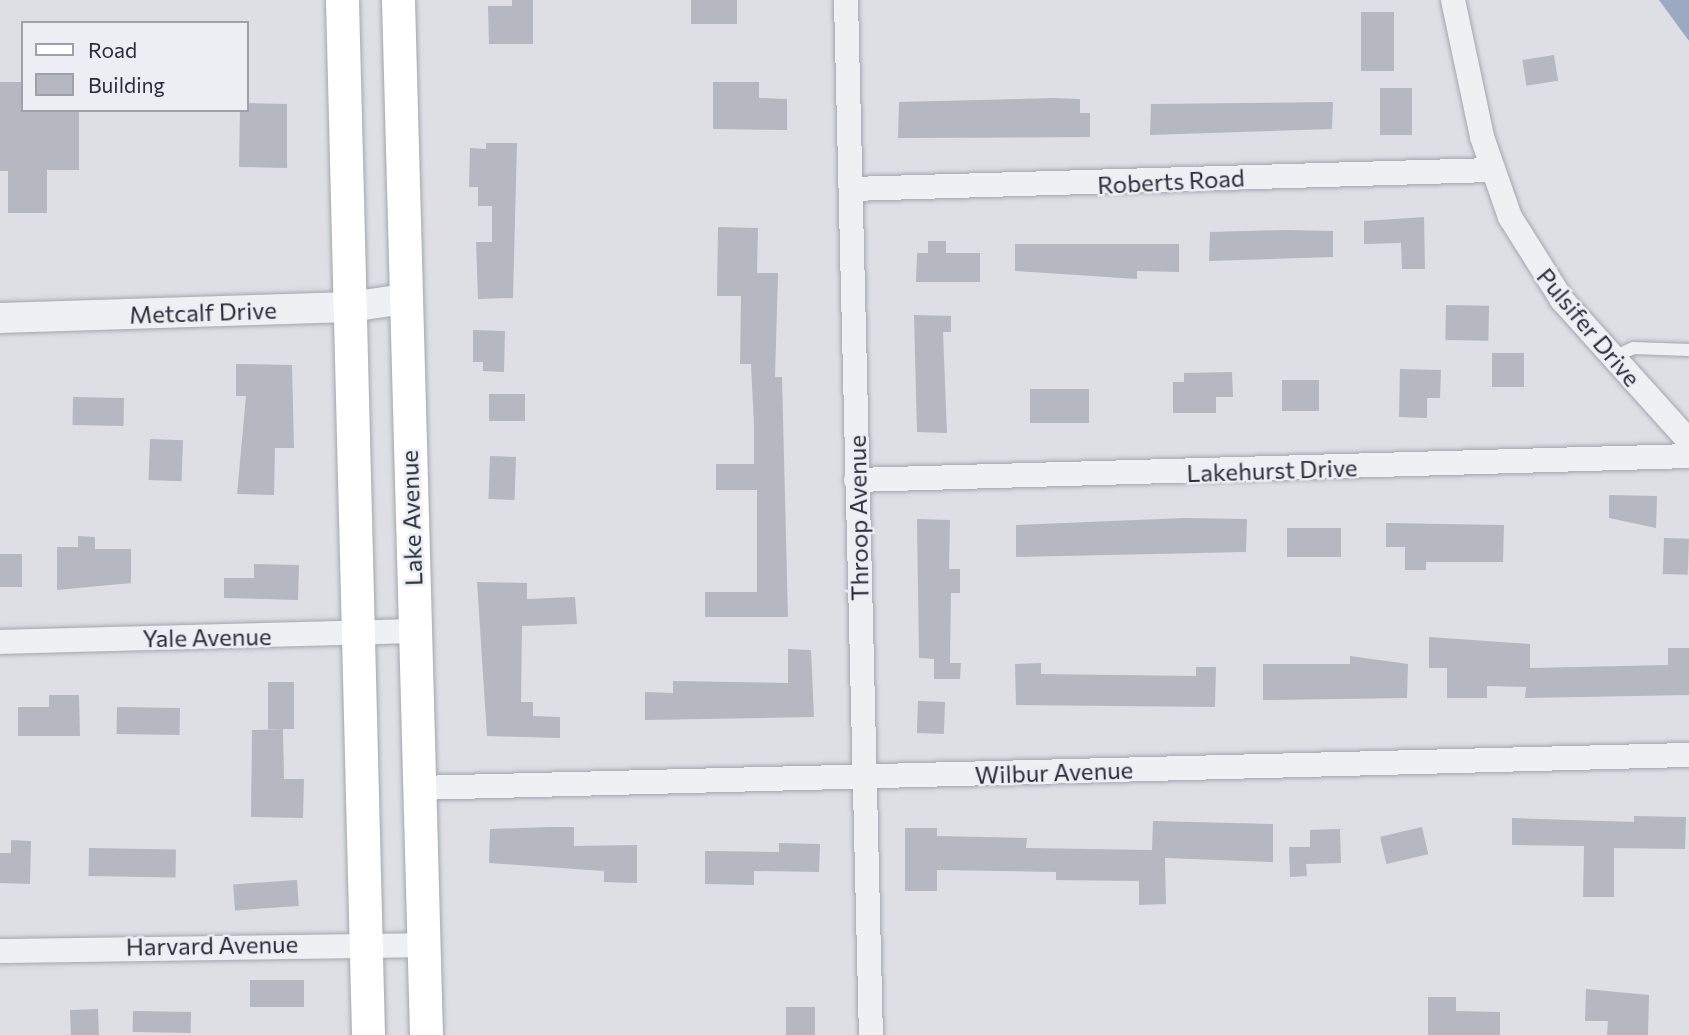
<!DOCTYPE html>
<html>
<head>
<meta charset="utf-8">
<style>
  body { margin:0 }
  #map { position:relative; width:1689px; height:1035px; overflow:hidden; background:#dddfe5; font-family:Commissioner,sans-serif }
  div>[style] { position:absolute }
  .water>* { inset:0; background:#9ba9c1 }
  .building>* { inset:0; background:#b5b8c1; transform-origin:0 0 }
  .roads { filter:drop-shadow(0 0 2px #a3a6ae) drop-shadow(0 0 2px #a3a6ae) }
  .service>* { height:12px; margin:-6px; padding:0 6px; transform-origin:6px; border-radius:6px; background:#eff0f4 }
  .minor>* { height:24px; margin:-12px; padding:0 12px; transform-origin:12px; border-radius:12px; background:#eff0f4 }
  .tertiary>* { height:30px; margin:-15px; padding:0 15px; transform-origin:15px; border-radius:15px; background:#eff0f4 }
  .secondary>* { height:33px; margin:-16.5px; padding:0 16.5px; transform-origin:16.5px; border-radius:16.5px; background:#fff }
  span { translate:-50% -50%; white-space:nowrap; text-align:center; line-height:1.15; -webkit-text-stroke:5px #eceef3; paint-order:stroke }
  .street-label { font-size:24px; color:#282d39 }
  .legend { position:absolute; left:21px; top:21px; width:228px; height:91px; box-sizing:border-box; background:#eceef3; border:2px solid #9ea1a9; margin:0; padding:9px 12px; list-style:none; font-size:21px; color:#282d39 }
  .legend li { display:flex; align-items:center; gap:14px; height:35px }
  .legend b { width:35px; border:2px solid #9ea1a9 }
</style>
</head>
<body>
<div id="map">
  <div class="water">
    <i style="clip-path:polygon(1659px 0,1689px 0,1689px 41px)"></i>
  </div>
  <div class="building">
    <i style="clip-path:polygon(512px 0,533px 0,533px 44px,489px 44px,488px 6px,512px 6px)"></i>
    <i style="left:691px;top:0;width:46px;height:24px"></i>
    <i style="left:1394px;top:12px;width:59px;height:33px;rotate:90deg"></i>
    <i style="left:1554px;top:55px;width:26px;height:32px;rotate:81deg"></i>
    <i style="clip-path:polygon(0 82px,23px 82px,23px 110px,79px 110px,79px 170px,47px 170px,47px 213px,8px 213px,8px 171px,0 171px)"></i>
    <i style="clip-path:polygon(713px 82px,759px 82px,759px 98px,787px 99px,787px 130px,713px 129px)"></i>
    <i style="left:1380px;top:88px;width:32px;height:47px"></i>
    <i style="clip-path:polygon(1053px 98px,1080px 99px,1080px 113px,1090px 113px,1090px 137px,898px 138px,899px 102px)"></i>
    <i style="clip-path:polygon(1333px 102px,1332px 129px,1150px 135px,1151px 104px)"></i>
    <i style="clip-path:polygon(247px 103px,287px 104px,287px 168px,239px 167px,240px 110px,247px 110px)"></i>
    <i style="clip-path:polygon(486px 143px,517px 143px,513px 298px,478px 299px,476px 242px,492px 242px,492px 206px,478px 206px,478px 187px,469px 187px,470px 148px,486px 149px)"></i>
    <i style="clip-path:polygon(1424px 217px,1425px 269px,1402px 269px,1401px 243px,1364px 244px,1364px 221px)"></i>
    <i style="clip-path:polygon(718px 227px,758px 228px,757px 273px,778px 273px,775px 377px,782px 377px,788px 617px,705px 617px,705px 592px,757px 592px,757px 490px,716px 490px,716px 464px,754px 464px,754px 426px,751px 364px,740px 364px,741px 296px,717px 296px)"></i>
    <i style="clip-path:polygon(1285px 230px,1333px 231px,1333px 257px,1209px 261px,1210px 232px)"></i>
    <i style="clip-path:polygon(928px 241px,946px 241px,946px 253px,980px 253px,980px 282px,916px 282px,917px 253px,928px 253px)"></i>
    <i style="clip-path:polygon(1015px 244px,1179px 244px,1179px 272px,1137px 271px,1137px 279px,1015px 271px)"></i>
    <i style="left:1446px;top:305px;width:43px;height:35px;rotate:1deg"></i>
    <i style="clip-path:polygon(914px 315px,951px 316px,951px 332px,943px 332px,947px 433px,917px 432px)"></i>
    <i style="clip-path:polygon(473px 330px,505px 331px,504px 372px,483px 371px,483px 362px,473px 362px)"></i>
    <i style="left:1492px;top:353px;width:32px;height:34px"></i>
    <i style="clip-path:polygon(236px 364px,292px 365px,294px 448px,275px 448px,274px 495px,237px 494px,246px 396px,236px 396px)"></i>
    <i style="clip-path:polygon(1400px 369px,1441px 370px,1440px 398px,1427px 398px,1427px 418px,1399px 417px)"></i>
    <i style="clip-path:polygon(1232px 372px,1233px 397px,1216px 397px,1216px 413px,1173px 413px,1173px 382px,1184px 382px,1184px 373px)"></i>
    <i style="left:1282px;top:380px;width:37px;height:31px"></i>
    <i style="left:1089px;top:389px;width:34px;height:59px;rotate:90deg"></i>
    <i style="left:489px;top:394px;width:36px;height:27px"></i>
    <i style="left:73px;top:397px;width:51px;height:28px;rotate:1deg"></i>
    <i style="left:150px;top:439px;width:33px;height:41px;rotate:2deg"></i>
    <i style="left:490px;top:456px;width:26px;height:43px;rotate:2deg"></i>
    <i style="clip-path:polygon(1609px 495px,1657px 496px,1656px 528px,1609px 518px)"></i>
    <i style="clip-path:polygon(1184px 518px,1247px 519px,1246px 552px,1016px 557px,1016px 525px)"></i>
    <i style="clip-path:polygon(917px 519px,950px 520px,949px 569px,960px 569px,960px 593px,951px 593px,950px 663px,961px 663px,960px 679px,934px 679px,934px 659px,919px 658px)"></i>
    <i style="clip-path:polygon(1386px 523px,1504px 525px,1503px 562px,1426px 562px,1426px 570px,1405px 570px,1405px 547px,1386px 547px)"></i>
    <i style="left:1287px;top:528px;width:54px;height:29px"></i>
    <i style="clip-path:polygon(78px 536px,95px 537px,95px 549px,131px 549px,131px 583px,57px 590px,57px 547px,78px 547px)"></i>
    <i style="left:1664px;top:538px;width:25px;height:36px;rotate:2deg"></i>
    <i style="left:0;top:554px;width:22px;height:33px"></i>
    <i style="clip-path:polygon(254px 564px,299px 565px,298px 600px,224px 598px,224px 578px,254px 578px)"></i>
    <i style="clip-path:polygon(477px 582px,527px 583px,527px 599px,575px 597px,577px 624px,522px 626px,521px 702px,533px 702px,533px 716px,560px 717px,560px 738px,487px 736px)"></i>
    <i style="clip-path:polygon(1429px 637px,1530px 644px,1530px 668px,1668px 665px,1668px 648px,1689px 648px,1689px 695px,1525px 698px,1526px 687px,1487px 686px,1487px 698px,1447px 698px,1447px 668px,1429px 668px)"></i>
    <i style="clip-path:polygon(788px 649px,811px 650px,814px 717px,645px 720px,645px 692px,673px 693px,673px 681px,788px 683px)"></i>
    <i style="clip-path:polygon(1350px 656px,1408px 664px,1407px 698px,1263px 700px,1263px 664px,1350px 664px)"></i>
    <i style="clip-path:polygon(1041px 663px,1041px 674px,1196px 676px,1196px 667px,1216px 667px,1215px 707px,1016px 705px,1015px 664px)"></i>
    <i style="left:268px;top:682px;width:26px;height:47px"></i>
    <i style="clip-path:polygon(49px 695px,79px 695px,80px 736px,18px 736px,18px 707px,49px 707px)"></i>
    <i style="left:918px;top:701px;width:27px;height:32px;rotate:2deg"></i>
    <i style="left:117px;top:707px;width:63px;height:27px;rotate:1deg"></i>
    <i style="clip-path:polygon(283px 729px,284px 779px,304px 779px,303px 818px,251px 817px,252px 730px)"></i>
    <i style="clip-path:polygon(1634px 816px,1686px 817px,1685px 849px,1614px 848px,1614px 897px,1583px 897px,1584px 846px,1512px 845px,1512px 818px,1634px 822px)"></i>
    <i style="clip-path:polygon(1153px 821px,1273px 824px,1273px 862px,1165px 858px,1166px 904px,1139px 905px,1139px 881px,1056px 880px,1056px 872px,937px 870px,937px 891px,905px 891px,905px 828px,937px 828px,937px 836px,1027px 838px,1026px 848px,1152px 850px)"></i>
    <i style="clip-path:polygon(549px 827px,574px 827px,574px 846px,637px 845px,637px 883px,604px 882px,604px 871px,489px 863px,490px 829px)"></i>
    <i style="left:1422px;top:827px;width:28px;height:43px;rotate:77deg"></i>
    <i style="clip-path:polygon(1340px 829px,1341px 863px,1306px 864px,1307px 876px,1290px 877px,1289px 847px,1310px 847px,1310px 830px)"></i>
    <i style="clip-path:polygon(11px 840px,31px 841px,30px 884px,0 883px,0 853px,11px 853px)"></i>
    <i style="clip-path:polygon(779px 843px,820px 844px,819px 872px,754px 871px,754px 885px,705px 884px,705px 851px,779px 852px)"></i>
    <i style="left:89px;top:848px;width:87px;height:28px;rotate:1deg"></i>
    <i style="left:297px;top:880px;width:26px;height:64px;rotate:86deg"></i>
    <i style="left:250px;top:980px;width:54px;height:27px"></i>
    <i style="clip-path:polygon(1586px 989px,1649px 995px,1648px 1035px,1607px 1035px,1608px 1021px,1585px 1021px)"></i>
    <i style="clip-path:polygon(1428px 997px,1456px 997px,1456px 1011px,1500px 1012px,1500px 1035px,1428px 1035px)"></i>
    <i style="left:786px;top:1007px;width:29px;height:28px"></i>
    <i style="left:98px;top:1009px;width:26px;height:28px;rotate:88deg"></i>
    <i style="left:133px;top:1011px;width:58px;height:21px;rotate:1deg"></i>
  </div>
  <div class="roads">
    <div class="service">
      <i style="left:1612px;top:358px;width:23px;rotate:-25deg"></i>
      <i style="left:1633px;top:348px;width:56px;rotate:2deg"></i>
    </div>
    <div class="minor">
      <i style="left:846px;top:0;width:1035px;rotate:88.62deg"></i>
      <i style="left:1453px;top:0;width:140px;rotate:78deg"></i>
      <i style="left:1482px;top:137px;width:85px;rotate:70.7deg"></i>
      <i style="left:1510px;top:217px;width:98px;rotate:57.9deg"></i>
      <i style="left:1562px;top:300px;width:190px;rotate:48deg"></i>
      <i style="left:851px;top:189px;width:640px;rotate:-1.7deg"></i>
      <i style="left:856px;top:480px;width:833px;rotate:-1.65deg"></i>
      <i style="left:0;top:642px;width:414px;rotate:-1.5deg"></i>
      <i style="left:418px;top:788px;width:1271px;rotate:-1.49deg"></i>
      <i style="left:0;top:951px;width:423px;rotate:-0.8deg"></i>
    </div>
    <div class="tertiary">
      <i style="left:0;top:318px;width:350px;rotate:-1.8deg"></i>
      <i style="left:350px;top:307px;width:56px;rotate:-8.3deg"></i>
    </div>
    <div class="secondary">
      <i style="left:342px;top:0;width:1035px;rotate:88.56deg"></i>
      <i style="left:398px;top:0;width:1035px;rotate:88.45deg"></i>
    </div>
  </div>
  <div class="street-label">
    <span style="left:1171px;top:181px;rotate:-3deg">Roberts Road</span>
    <span style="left:203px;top:312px;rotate:-2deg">Metcalf Drive</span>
    <span style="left:1589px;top:327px;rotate:50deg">Pulsifer Drive</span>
    <span style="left:1272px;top:470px;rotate:-2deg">Lakehurst Drive</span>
    <span style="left:411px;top:518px;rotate:-92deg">Lake Avenue</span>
    <span style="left:858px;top:518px;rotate:-91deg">Throop Avenue</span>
    <span style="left:207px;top:637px;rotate:-1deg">Yale Avenue</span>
    <span style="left:1054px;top:772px;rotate:-2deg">Wilbur Avenue</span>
    <span style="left:212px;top:945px;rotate:-1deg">Harvard Avenue</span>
  </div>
  <ul class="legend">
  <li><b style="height:9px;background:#fff"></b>Road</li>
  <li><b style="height:19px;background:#b5b8c1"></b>Building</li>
  </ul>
</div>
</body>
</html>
